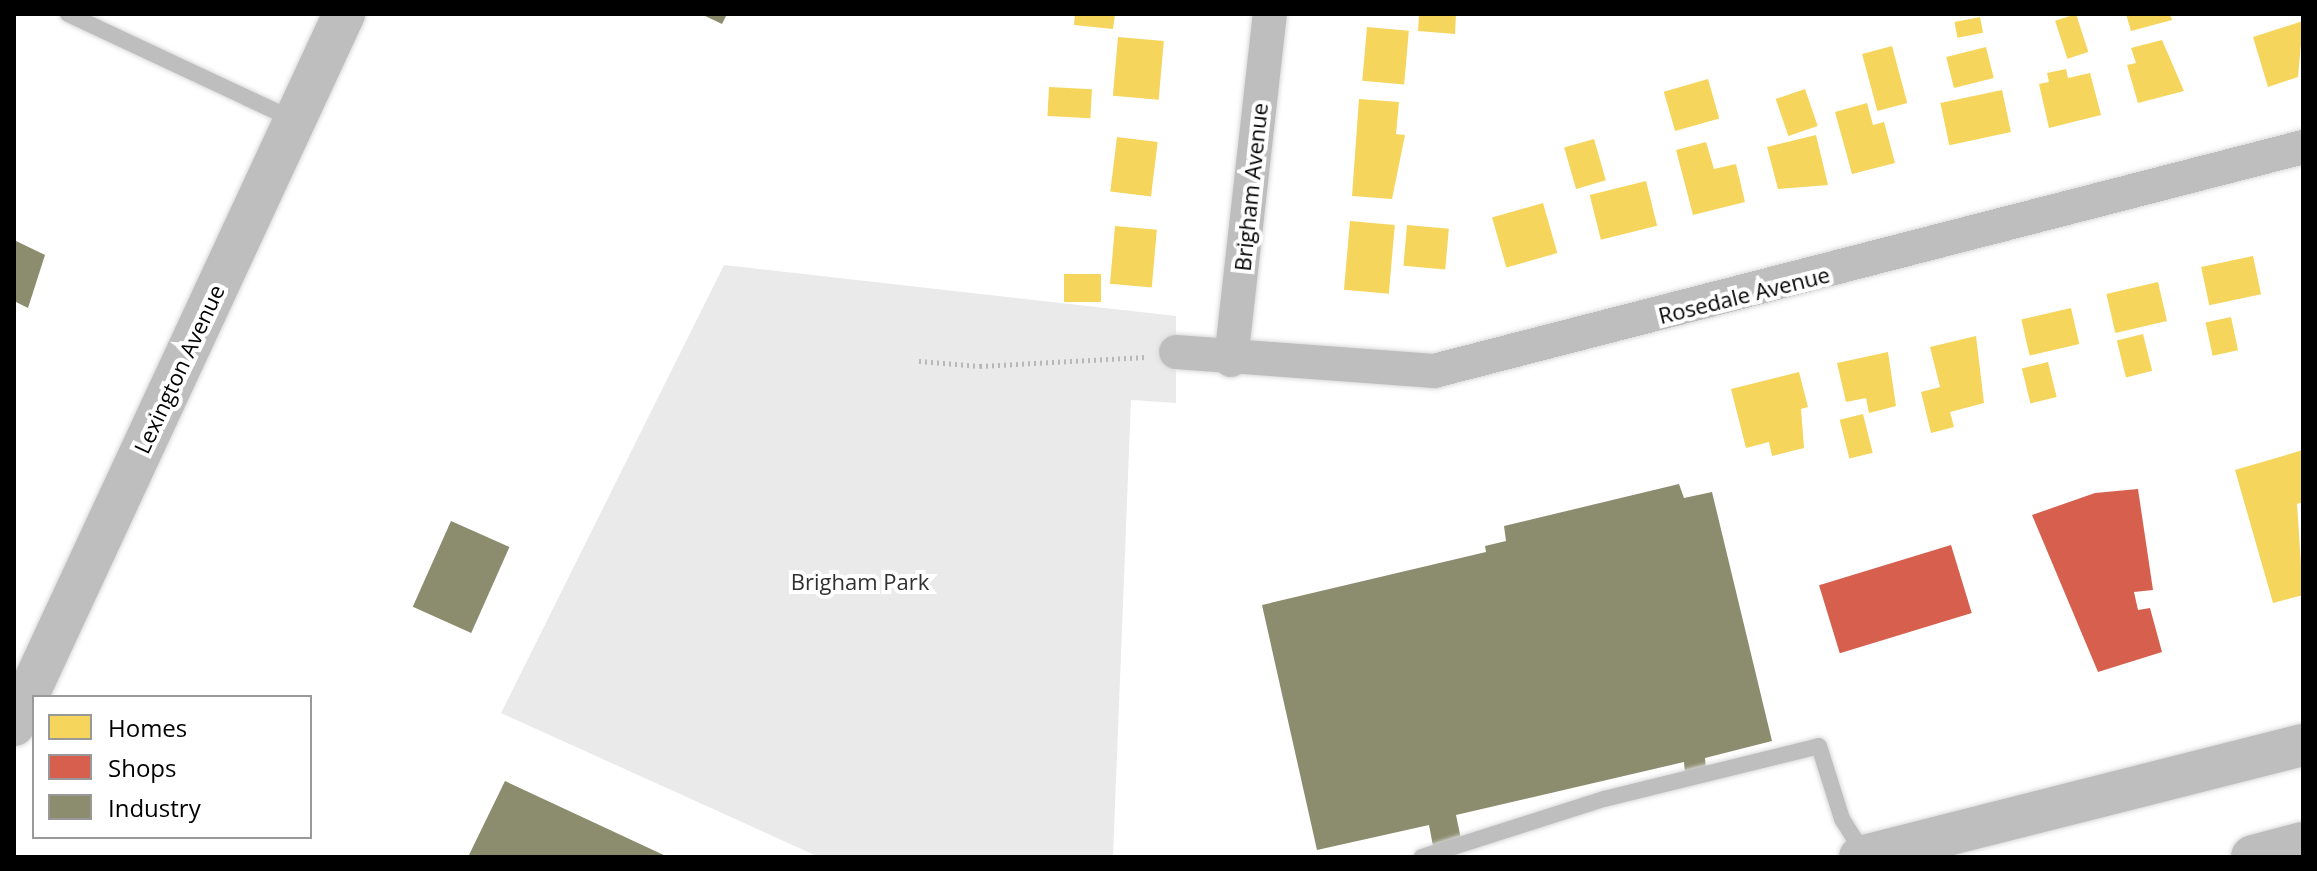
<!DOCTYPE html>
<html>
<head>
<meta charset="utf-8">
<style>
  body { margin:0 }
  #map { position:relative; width:2317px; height:871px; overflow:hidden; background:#fff; font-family:"Open Sans",sans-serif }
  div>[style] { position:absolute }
  .green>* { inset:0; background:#eaeaea }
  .homes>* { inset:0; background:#f6d55c; transform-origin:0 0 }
  .shops>* { inset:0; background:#d6604d; transform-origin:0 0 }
  .industry>* { inset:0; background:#8c8c6e; transform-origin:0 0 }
  .path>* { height:5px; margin-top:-2.5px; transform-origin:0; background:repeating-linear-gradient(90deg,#b8b8b8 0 2px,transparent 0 6px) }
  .roads { filter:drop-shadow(0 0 2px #dbdbdb) drop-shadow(0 0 2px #dbdbdb) }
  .service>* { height:16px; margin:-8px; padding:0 8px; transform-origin:8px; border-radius:8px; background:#bebebe }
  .minor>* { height:34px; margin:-17px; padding:0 17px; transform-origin:17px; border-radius:17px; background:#bebebe }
  .tertiary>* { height:42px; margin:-21px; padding:0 21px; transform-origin:21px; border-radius:21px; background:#bebebe }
  .primary>* { height:44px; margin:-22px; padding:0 22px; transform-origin:22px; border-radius:22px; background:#bdbdbd }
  span { translate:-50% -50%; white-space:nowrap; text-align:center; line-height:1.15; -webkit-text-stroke:8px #fff; paint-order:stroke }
  .street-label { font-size:22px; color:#000 }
  .park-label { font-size:22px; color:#303030 }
  .frame { position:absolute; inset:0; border:16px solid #000; pointer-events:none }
  .legend { position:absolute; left:32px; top:695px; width:280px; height:144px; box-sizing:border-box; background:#fff; border:2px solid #999; margin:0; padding:10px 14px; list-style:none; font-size:24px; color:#000 }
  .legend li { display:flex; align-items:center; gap:16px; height:40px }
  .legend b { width:40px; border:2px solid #999 }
</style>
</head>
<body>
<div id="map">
  <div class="green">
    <i style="clip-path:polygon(724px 265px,1176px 316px,1176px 403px,1131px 400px,1113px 857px,819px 857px,501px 713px)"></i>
  </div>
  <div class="homes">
    <i style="clip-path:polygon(1075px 14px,1115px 14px,1113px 29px,1074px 25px)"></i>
    <i style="clip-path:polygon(1419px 14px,1456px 14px,1455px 34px,1418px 31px)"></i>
    <i style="left:2076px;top:14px;width:40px;height:22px;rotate:72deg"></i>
    <i style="clip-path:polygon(2126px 14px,2170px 14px,2172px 20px,2131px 31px)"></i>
    <i style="left:1980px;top:17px;width:16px;height:26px;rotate:79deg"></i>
    <i style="clip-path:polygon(2303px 21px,2298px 77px,2268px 87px,2253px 37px)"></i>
    <i style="left:1367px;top:27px;width:42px;height:54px;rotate:5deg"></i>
    <i style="left:1118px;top:37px;width:46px;height:59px;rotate:5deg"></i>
    <i style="clip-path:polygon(2162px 40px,2184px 91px,2138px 103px,2127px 65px,2136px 63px,2131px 48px)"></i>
    <i style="left:1892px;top:46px;width:59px;height:31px;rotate:75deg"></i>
    <i style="left:1986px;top:47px;width:32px;height:41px;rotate:76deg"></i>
    <i style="clip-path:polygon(2066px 69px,2068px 78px,2090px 73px,2101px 115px,2049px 128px,2039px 84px,2049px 82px,2047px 73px)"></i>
    <i style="left:1708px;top:79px;width:41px;height:46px;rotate:74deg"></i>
    <i style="left:1049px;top:87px;width:43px;height:29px;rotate:3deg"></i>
    <i style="left:1805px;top:89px;width:39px;height:31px;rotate:71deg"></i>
    <i style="left:2002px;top:90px;width:43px;height:63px;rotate:78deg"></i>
    <i style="clip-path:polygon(1359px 99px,1399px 102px,1396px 134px,1405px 135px,1392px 199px,1352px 196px)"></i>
    <i style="clip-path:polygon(1867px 103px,1873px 125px,1884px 122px,1895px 163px,1852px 174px,1835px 112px)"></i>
    <i style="clip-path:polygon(1816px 135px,1828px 185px,1778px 189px,1767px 147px)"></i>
    <i style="left:1117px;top:137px;width:41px;height:55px;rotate:7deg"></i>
    <i style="left:1594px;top:139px;width:43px;height:31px;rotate:74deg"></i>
    <i style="clip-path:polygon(1706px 142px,1714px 169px,1736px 164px,1745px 202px,1693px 215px,1676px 150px)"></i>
    <i style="left:1646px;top:181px;width:46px;height:58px;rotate:76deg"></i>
    <i style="left:1543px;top:203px;width:52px;height:53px;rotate:74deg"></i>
    <i style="left:1350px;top:221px;width:45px;height:69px;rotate:5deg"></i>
    <i style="left:1407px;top:225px;width:42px;height:41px;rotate:5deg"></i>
    <i style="left:1115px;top:226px;width:42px;height:58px;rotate:5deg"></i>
    <i style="left:2253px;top:256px;width:39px;height:53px;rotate:78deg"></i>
    <i style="left:1064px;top:274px;width:37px;height:28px"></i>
    <i style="left:2158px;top:282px;width:40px;height:53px;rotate:77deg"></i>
    <i style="left:2071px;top:308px;width:37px;height:51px;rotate:77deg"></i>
    <i style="left:2231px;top:317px;width:34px;height:26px;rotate:78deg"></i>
    <i style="left:2143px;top:334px;width:38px;height:27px;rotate:76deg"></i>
    <i style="clip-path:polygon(1976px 336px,1984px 403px,1950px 412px,1954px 427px,1931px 433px,1921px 392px,1940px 387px,1930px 347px)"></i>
    <i style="clip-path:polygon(1888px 352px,1896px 406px,1869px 413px,1866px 398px,1846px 402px,1837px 363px)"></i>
    <i style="left:2048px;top:362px;width:36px;height:27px;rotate:76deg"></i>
    <i style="clip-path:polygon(1799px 372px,1808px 407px,1801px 409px,1804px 448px,1772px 456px,1769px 442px,1746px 448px,1731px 389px)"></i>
    <i style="left:1863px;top:414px;width:40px;height:24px;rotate:76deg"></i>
    <i style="clip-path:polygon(2303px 450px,2303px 502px,2297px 504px,2303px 595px,2273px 603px,2235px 470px)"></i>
  </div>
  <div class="shops">
    <i style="clip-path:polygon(2138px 489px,2153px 590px,2134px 592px,2138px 610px,2150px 608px,2162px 652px,2098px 672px,2032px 515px,2095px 493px)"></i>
    <i style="left:1951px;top:545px;width:71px;height:138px;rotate:73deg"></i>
  </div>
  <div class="industry">
    <i style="clip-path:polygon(701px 14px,727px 14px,722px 24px)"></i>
    <i style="clip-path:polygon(14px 240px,45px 255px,28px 308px,14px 301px)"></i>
    <i style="clip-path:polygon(1679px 484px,1684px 498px,1712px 492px,1772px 741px,1705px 758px,1706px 769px,1685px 774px,1684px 762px,1456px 815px,1461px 839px,1433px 846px,1429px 825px,1317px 850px,1262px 605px,1486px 552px,1485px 546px,1506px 541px,1504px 526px)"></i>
    <i style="left:451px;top:521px;width:64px;height:94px;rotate:24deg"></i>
    <i style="clip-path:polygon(505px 781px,668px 857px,468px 857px)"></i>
  </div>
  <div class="path">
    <i style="left:919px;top:361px;width:61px;rotate:4.7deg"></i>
    <i style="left:980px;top:366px;width:166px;rotate:-3.1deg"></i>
  </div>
  <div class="roads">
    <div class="service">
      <i style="left:68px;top:14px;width:250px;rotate:25.1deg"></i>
      <i style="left:1422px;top:857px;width:191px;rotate:-17.7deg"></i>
      <i style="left:1604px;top:799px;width:221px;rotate:-13.8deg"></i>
      <i style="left:1819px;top:746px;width:77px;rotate:72.5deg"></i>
      <i style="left:1842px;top:819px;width:41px;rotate:57.8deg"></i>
    </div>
    <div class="minor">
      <i style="left:1176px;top:352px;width:259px;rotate:4.2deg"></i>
      <i style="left:1434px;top:371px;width:897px;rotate:-14.45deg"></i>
      <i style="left:1231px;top:360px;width:348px;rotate:-83.6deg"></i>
    </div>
    <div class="tertiary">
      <i style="left:14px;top:725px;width:784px;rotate:-65.1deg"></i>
      <i style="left:1860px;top:857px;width:457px;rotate:-14.2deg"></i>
    </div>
    <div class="primary">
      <i style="left:2253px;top:857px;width:52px;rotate:-14.6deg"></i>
    </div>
  </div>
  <div class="street-label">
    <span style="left:1251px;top:187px;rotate:-84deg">Brigham Avenue</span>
    <span style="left:1744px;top:295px;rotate:-14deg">Rosedale Avenue</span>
    <span style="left:179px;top:369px;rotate:-65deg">Lexington Avenue</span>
  </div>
  <div class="park-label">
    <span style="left:860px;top:582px">Brigham Park</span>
  </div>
  <div class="frame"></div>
  <ul class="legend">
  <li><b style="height:22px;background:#f6d55c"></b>Homes</li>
  <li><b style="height:22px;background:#d6604d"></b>Shops</li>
  <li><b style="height:22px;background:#8c8c6e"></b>Industry</li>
  </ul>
</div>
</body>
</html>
